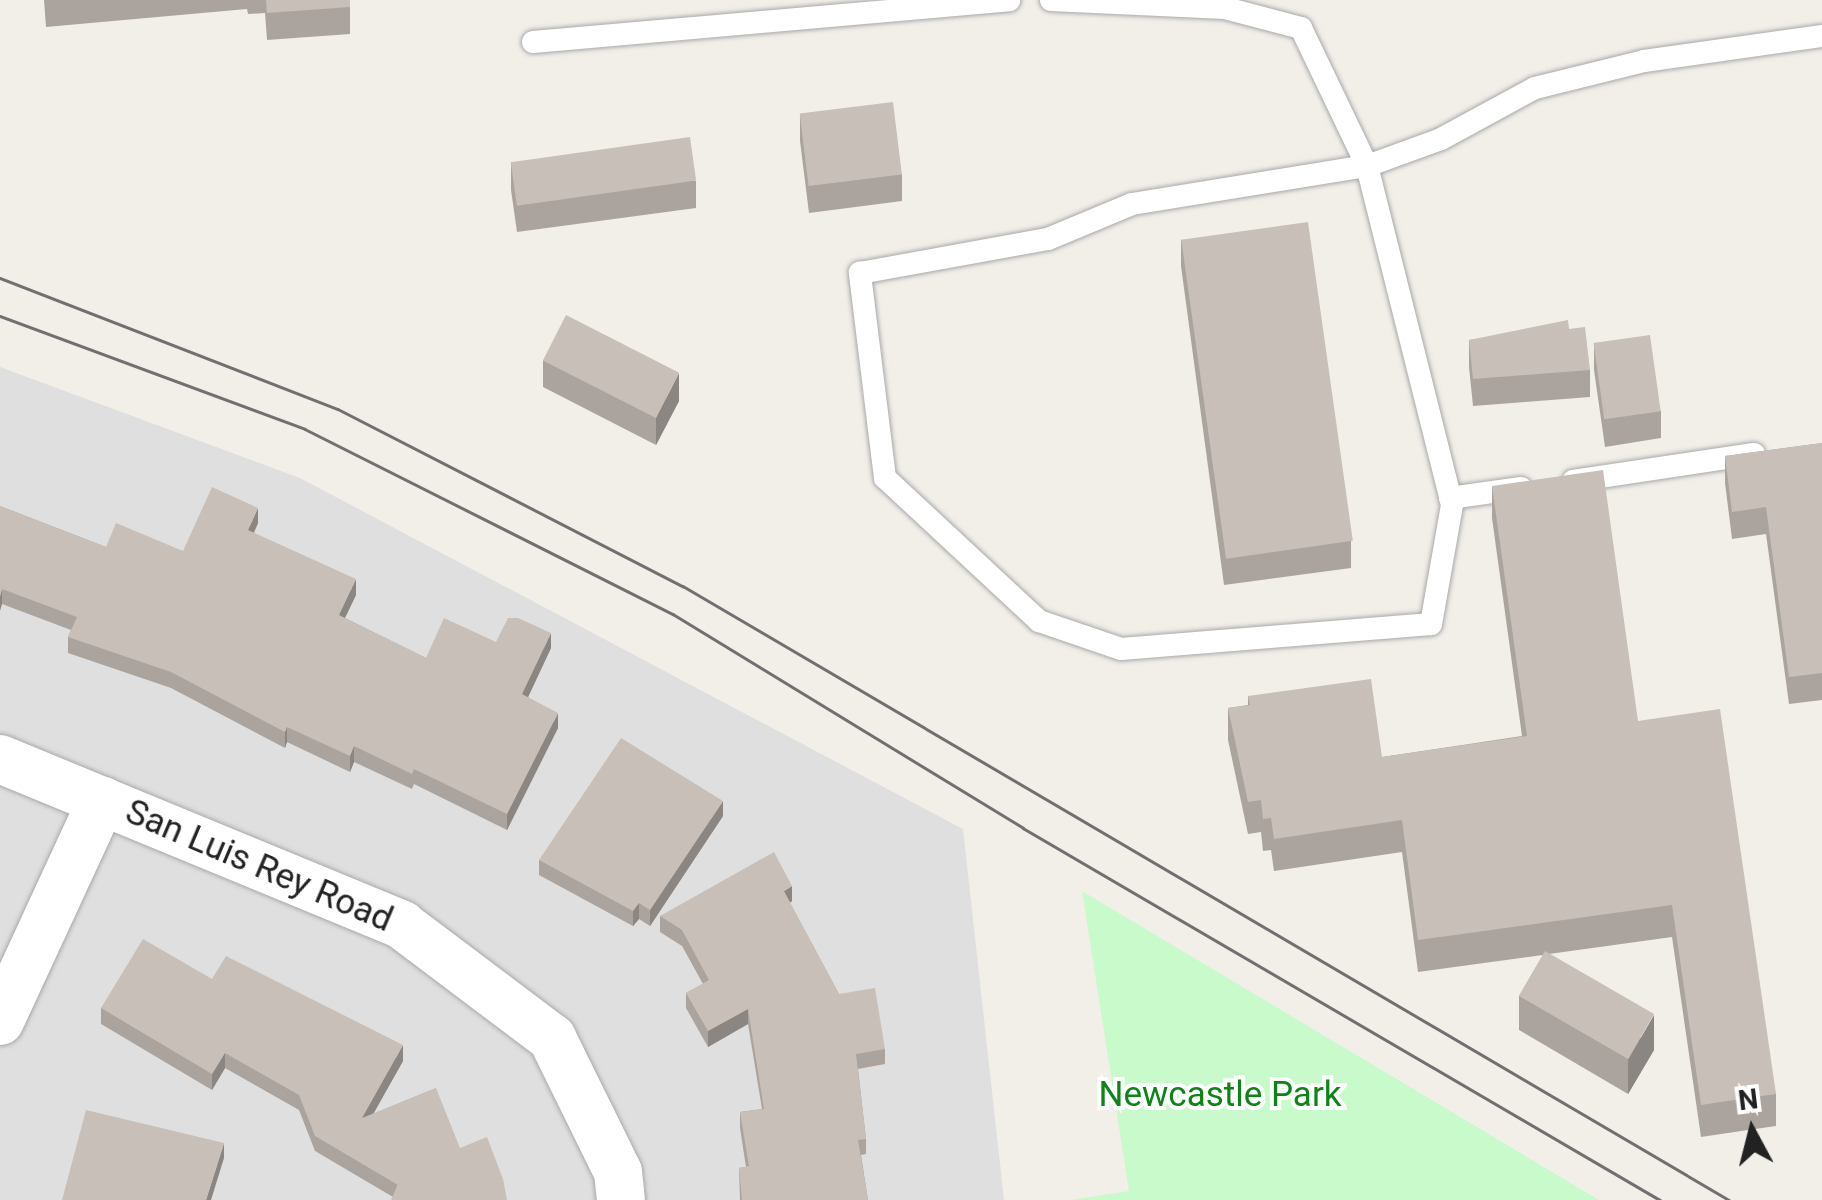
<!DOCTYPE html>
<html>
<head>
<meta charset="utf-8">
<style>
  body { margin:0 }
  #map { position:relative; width:1822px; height:1200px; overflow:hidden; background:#f2efe9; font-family:Roboto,sans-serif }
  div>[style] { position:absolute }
  .residential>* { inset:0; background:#e0dfdf }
  .park>* { inset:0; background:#c8facc }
  .roads { filter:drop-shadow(0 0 2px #a9a9a9) drop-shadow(0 0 2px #a9a9a9) }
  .lane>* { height:22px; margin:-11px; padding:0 11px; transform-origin:11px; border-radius:11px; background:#fff }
  .street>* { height:48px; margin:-24px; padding:0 24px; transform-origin:24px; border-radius:24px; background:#fff }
  .tram>* { height:2.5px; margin:-1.25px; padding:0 1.25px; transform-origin:1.25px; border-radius:1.25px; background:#707070 }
  .wall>* { inset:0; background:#aba49e }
  .shaded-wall>* { inset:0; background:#8b8681 }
  .building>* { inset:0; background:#c7bfb8; transform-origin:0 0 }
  span { translate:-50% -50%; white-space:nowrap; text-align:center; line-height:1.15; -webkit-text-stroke:8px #fff; paint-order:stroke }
  .street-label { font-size:35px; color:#222 }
  .park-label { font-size:35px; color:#0c8416 }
  .north { position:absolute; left:1702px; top:1080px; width:100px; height:100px; -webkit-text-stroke:8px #fff; paint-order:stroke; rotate:353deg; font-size:28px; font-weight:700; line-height:40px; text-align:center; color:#222 }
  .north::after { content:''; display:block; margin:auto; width:35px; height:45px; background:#222; clip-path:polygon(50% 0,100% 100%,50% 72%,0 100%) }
</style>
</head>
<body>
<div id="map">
  <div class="residential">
    <i style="clip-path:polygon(0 367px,300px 478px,963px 829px,1004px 1200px,0 1200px)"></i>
  </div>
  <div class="park">
    <i style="clip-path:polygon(1082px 891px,1599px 1200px,1071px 1200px,1129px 1191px)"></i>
  </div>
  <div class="roads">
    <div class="lane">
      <i style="left:1051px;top:0;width:174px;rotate:2.6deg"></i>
      <i style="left:1225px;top:8px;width:79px;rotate:14.7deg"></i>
      <i style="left:1301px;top:28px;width:153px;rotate:64.4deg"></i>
      <i style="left:1367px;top:166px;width:79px;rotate:-20deg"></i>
      <i style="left:1441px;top:139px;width:107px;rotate:-28.5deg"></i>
      <i style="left:1535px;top:88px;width:112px;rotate:-13.9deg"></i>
      <i style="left:1644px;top:61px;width:180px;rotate:-8deg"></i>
      <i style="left:533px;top:42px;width:478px;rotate:-5deg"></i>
      <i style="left:1367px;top:166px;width:349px;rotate:75.9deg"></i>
      <i style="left:1452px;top:505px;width:121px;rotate:100deg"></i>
      <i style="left:1431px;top:624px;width:311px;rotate:175.4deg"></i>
      <i style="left:1121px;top:649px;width:87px;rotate:-161.1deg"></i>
      <i style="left:1039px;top:621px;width:210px;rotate:-137.1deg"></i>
      <i style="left:885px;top:478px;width:207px;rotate:-97deg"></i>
      <i style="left:860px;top:273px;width:191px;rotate:-10.3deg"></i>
      <i style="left:1048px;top:239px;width:91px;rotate:-22.6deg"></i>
      <i style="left:1132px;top:204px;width:238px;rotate:-9.2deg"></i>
      <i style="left:1573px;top:481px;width:183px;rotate:-8.5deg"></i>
      <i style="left:1450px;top:498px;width:72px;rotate:-8deg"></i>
    </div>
    <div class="street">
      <i style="left:0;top:759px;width:435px;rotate:22.4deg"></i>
      <i style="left:402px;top:925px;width:188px;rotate:37deg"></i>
      <i style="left:552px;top:1038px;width:149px;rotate:63.8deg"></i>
      <i style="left:618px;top:1172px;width:28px;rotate:84deg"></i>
      <i style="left:0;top:1021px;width:243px;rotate:-65.2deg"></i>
    </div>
  </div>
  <div class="tram">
    <i style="left:0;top:278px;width:362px;rotate:21.2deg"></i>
    <i style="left:338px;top:409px;width:388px;rotate:27.2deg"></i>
    <i style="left:683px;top:586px;width:1213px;rotate:30.41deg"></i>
    <i style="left:0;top:316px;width:325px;rotate:20.3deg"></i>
    <i style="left:305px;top:429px;width:412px;rotate:26.7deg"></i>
    <i style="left:673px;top:614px;width:410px;rotate:31.4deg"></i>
    <i style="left:1023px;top:828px;width:738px;rotate:30.28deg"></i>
  </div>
  <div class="wall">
    <i style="clip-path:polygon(44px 0,350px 0,350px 34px,267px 40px,265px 13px,248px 14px,247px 9px,46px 27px)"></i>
    <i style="clip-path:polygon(800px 114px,902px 174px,902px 201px,809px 213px,800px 141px)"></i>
    <i style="clip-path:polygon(511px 162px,696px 181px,696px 208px,517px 232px,511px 190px)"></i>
    <i style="clip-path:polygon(1181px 239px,1351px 541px,1351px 568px,1224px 585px,1181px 266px)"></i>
    <i style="clip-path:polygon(1569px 329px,1590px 370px,1590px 397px,1473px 406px,1469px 367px,1469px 340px)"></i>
    <i style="clip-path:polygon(1594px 343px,1661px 411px,1661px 438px,1605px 447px,1594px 370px)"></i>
    <i style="clip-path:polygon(543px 360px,679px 401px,656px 445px,543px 387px)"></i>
    <i style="clip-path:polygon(1822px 443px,1822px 700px,1789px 704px,1766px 534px,1732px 539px,1725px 483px,1725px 456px)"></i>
    <i style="clip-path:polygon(1492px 486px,1638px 721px,1776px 1094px,1776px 1126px,1701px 1137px,1672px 937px,1549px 954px,1654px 1050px,1628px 1094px,1519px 1030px,1519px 996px,1543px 955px,1418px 972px,1402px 852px,1274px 871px,1271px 850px,1263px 851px,1261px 832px,1248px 834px,1228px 740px,1228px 708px,1248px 705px,1248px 696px,1382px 757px,1522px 736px,1492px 518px)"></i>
    <i style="clip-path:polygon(0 506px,106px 547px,183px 551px,258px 523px,254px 533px,356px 595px,345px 618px,426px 658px,496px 642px,551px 648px,528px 697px,558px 728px,507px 830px,414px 784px,412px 789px,354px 762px,350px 772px,287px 742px,285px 748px,171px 688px,68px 653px,68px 637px,71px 630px,2px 604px)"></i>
    <i style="clip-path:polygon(723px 816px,650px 926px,639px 919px,633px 926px,539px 875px,539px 860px)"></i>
    <i style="clip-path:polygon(792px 901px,790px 903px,839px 994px,885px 1049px,885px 1064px,858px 1069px,866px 1139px,866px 1154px,861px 1155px,868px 1200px,740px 1200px,739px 1168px,746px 1167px,740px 1128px,740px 1112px,762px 1109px,748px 1024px,708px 1047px,686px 1008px,686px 993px,703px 984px,682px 946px,660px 932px,660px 916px)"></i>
    <i style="clip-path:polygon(212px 979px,403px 1061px,373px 1114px,436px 1088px,393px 1197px,315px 1151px,299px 1110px,225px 1068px,212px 1090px,101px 1024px,101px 1008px)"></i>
  </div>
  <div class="shaded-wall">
    <i style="clip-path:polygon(679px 373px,679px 401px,656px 445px,656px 418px)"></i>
    <i style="clip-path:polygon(258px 508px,258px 523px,248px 545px,248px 530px)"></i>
    <i style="clip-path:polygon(356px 579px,356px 595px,339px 630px,339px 615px)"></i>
    <i style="clip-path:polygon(2px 589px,2px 604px,0 611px,0 596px)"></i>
    <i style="clip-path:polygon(551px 633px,551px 648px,522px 710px,522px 694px)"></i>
    <i style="clip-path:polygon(558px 713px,558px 728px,507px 830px,507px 814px)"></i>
    <i style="clip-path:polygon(287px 727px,287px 742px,285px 748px,285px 732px)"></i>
    <i style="clip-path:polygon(354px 746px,354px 762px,350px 772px,350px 756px)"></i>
    <i style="clip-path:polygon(723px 801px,723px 816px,650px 926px,650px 910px)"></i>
    <i style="clip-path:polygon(792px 886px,792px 901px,784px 906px,784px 891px)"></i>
    <i style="clip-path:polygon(639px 903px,639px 919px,633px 926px,633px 911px)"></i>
    <i style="clip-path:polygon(748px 1009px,748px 1024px,708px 1047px,708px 1031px)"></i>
    <i style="clip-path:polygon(1654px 1015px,1654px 1050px,1628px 1094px,1628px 1060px)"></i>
    <i style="clip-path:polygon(403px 1045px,403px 1061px,362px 1134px,362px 1118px)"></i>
    <i style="clip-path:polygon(225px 1053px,225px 1068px,212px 1090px,212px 1074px)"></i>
    <i style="clip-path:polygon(224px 1143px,224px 1158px,211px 1200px,206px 1200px)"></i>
  </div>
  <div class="building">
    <i style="clip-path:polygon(266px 0,350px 0,350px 7px,267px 13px)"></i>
    <i style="left:893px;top:102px;width:73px;height:94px;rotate:83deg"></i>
    <i style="left:690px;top:137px;width:44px;height:181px;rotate:82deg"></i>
    <i style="left:1308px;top:222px;width:322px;height:128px;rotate:82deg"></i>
    <i style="left:566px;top:315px;width:127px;height:51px;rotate:27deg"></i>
    <i style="clip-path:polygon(1568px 320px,1569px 329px,1585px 327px,1590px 370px,1473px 379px,1469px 340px)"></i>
    <i style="left:1650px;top:335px;width:77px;height:57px;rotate:82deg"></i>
    <i style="clip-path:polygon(1822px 443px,1822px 673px,1789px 677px,1766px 507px,1732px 512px,1725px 456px)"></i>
    <i style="clip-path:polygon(1603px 470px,1638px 721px,1720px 709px,1776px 1094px,1701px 1105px,1672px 905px,1418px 940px,1402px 820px,1274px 839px,1271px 818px,1263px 819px,1261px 800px,1248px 802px,1228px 708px,1250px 705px,1248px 696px,1371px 679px,1382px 757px,1527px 736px,1492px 486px)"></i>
    <i style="clip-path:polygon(212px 487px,258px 508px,248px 530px,356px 579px,339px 615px,426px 658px,444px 618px,496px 642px,508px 618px,518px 618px,551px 633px,522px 694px,558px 713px,507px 814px,414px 769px,412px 774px,354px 746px,350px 756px,287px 727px,285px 732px,171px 672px,68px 637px,77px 617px,2px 589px,0 596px,0 506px,106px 547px,116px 523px,183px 551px)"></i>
    <i style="clip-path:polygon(621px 738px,723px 801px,650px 910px,639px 903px,633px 911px,539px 860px)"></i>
    <i style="clip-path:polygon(774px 852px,792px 886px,784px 891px,839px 994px,875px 988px,885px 1049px,856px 1054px,866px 1139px,858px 1140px,868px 1200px,742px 1200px,739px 1168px,749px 1166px,740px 1112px,764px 1109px,748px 1009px,708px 1031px,686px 993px,709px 980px,682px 930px,660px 916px)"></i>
    <i style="clip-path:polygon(143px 939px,212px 979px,226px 956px,403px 1045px,362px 1118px,436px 1088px,460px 1148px,487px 1137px,503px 1179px,507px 1200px,391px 1200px,398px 1185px,315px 1136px,299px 1095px,225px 1053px,212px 1074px,101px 1008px)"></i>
    <i style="left:1545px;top:951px;width:126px;height:52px;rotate:30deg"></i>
    <i style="clip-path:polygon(86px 1110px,224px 1143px,206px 1200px,62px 1200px)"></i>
  </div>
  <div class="street-label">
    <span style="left:259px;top:866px;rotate:23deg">San Luis Rey Road</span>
  </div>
  <div class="park-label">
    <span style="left:1220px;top:1095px">Newcastle Park</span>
  </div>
  <div class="north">N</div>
</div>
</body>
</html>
